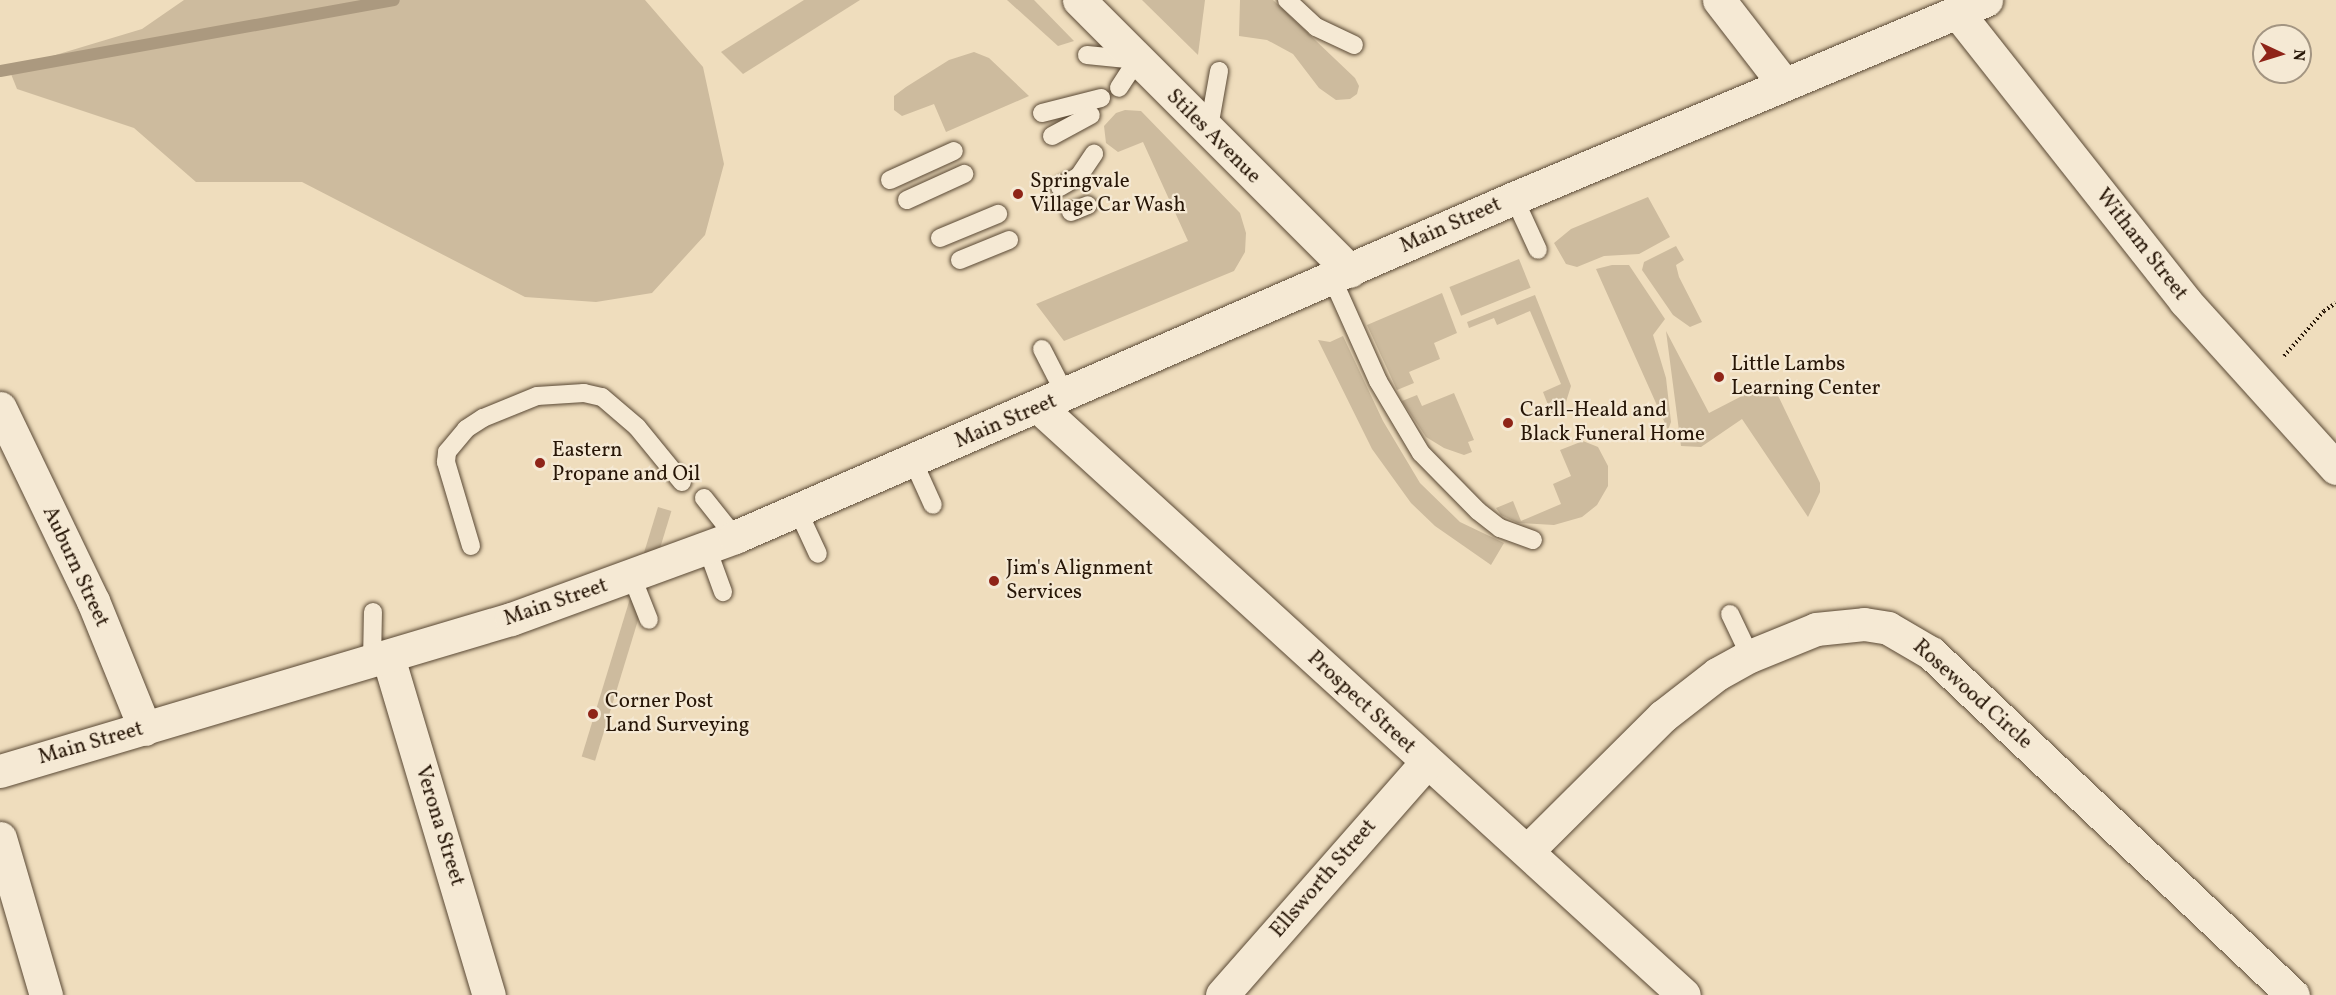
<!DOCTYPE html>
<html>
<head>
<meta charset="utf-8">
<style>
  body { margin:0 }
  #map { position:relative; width:2336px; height:995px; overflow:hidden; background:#efddbd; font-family:Vollkorn,serif }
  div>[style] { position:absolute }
  .green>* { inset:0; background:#cdbb9e; transform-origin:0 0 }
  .stream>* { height:12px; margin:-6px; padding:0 6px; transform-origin:6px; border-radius:6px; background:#ab997f }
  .path>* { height:4px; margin-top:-2px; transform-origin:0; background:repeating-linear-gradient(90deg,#271607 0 1.5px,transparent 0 4.5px) }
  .roads { filter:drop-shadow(0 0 2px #594834) drop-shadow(0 0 2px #594834) }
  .service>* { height:18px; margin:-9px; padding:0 9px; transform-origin:9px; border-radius:9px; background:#f5e9d4 }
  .minor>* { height:33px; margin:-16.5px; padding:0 16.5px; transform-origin:16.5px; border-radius:16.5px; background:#f5e9d4 }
  .secondary>* { height:33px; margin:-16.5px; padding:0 16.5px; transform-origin:16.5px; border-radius:16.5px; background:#f5e9d4 }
  .dots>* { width:16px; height:16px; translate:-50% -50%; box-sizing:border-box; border:3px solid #f5e9d4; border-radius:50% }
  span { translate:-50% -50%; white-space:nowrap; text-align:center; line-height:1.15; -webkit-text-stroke:4.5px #f5e9d4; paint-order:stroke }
  .street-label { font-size:21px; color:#271607 }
  .poi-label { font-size:21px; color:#271607 }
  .left { translate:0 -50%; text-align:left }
  .north { position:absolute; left:2252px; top:24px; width:60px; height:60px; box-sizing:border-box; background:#f5e9d4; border:2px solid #a39582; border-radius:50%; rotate:94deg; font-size:16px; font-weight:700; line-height:24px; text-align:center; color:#271607 }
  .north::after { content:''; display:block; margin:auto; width:21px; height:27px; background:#8f2418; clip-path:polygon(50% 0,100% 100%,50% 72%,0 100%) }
</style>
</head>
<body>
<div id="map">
  <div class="green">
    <i style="clip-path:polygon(184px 0,645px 0,703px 67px,724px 164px,705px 235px,652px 293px,596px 302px,525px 297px,302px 182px,196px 182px,134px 128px,17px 89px,9px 69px,142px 29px)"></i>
    <i style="clip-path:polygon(804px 0,860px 0,743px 74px,721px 52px)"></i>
    <i style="clip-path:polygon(1007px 0,1034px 0,1074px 41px,1058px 46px)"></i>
    <i style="clip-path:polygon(1142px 0,1205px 0,1198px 55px)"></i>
    <i style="clip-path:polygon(1240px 0,1273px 0,1355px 78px,1359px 86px,1357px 94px,1350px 99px,1336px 100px,1319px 88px,1293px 54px,1267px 40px,1239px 36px)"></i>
    <i style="clip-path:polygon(974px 52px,989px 58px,1029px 96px,946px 132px,934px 104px,902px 116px,894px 110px,894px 96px,906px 87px,949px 60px)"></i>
    <i style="clip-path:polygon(1125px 110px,1141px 111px,1240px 213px,1246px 233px,1245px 252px,1234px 271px,1064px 341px,1036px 304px,1188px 241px,1143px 142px,1118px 152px,1106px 143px,1104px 126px,1116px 113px)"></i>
    <i style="clip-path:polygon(1648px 197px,1670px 237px,1639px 254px,1604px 256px,1577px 267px,1566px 264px,1554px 243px,1571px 229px)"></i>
    <i style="clip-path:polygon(1676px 246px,1684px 260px,1676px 265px,1679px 277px,1702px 322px,1690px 327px,1673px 315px,1642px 270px,1644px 262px)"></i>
    <i style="left:1519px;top:259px;width:31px;height:75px;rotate:68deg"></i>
    <i style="clip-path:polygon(1612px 265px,1629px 265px,1665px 319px,1653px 335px,1666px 378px,1671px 422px,1668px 430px,1596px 269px)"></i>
    <i style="clip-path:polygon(1442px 293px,1457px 333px,1434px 343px,1440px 359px,1409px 372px,1414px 383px,1397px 390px,1367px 325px)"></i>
    <i style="clip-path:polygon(1535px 295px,1571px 386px,1565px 405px,1552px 415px,1543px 392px,1561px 384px,1530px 311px,1497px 325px,1494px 318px,1469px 328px,1467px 322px)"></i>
    <i style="clip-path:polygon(1666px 331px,1709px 413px,1771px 381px,1820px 483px,1820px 492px,1808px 517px,1742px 419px,1701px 447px,1681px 446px)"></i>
    <i style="clip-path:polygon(1343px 336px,1383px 421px,1420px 483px,1460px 522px,1504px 543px,1491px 565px,1435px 526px,1411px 503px,1372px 449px,1318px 340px,1330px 342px)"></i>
    <i style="clip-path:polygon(1454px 393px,1474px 440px,1468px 442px,1472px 452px,1464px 455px,1444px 448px,1426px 437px,1402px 401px,1417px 395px,1422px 406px)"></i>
    <i style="clip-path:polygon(1583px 441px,1598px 447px,1608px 466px,1608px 486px,1597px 505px,1582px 517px,1554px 525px,1518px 523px,1501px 515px,1496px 508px,1513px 501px,1521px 521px,1561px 504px,1553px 484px,1571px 476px,1560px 450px)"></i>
    <i style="left:658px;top:507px;width:14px;height:261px;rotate:17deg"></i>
  </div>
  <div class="stream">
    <i style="left:0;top:71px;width:400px;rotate:-10.2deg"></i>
  </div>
  <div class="path">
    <i style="left:2284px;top:356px;width:60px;rotate:-48.4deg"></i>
    <i style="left:2324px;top:311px;width:14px;rotate:-34deg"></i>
  </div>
  <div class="roads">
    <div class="service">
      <i style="left:1287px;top:0;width:40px;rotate:43deg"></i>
      <i style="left:1316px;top:27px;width:42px;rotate:25.3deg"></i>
      <i style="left:1087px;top:55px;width:50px;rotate:5.7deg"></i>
      <i style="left:1137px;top:60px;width:33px;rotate:123deg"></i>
      <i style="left:1042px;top:113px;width:61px;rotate:-14.3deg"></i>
      <i style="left:1208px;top:133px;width:63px;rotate:-79.9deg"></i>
      <i style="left:1052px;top:136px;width:44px;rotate:-28.3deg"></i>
      <i style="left:890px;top:180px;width:70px;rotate:-24.4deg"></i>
      <i style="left:1060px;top:187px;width:22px;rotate:-30deg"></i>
      <i style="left:1079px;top:176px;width:27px;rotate:-56deg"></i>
      <i style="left:1514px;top:198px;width:57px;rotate:65.2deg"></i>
      <i style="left:907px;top:200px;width:63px;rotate:-24.5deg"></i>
      <i style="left:1071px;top:212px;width:18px;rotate:-22deg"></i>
      <i style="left:940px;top:238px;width:63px;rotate:-22.5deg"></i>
      <i style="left:960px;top:260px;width:53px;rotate:-22.2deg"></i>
      <i style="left:1332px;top:278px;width:113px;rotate:65.9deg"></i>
      <i style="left:1378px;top:381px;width:84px;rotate:59.2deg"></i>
      <i style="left:1421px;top:453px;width:81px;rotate:45.5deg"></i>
      <i style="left:1478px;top:511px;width:28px;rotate:38deg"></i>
      <i style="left:1500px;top:528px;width:35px;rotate:20deg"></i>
      <i style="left:1042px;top:349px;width:53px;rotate:62.9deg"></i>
      <i style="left:913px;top:461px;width:48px;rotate:65.6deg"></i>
      <i style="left:704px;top:498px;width:50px;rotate:51.5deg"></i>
      <i style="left:798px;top:511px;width:47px;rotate:65.1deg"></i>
      <i style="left:471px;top:546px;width:88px;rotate:-106.6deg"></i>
      <i style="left:446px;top:462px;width:10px;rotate:-84deg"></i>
      <i style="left:447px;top:452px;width:30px;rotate:-50deg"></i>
      <i style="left:466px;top:429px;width:20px;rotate:-33deg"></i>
      <i style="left:483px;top:418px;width:58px;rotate:-22.2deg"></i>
      <i style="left:537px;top:396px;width:47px;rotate:-3.7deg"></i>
      <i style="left:584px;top:393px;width:18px;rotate:13deg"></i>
      <i style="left:602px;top:397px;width:46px;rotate:40.6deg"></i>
      <i style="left:637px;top:427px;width:71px;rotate:50.7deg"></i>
      <i style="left:707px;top:548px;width:47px;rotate:70deg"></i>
      <i style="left:632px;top:577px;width:46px;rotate:68.4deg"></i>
      <i style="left:1730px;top:614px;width:47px;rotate:64.5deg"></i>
      <i style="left:372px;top:662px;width:50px;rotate:-88.9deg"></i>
    </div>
    <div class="minor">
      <i style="left:1079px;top:0;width:383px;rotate:45deg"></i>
      <i style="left:1719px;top:0;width:106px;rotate:52.3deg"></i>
      <i style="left:1957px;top:12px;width:368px;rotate:51.7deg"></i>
      <i style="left:2185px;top:301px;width:225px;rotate:47.9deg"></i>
      <i style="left:0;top:408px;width:214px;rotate:64.3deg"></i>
      <i style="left:93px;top:601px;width:138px;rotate:67.9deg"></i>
      <i style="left:1040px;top:408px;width:871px;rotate:42.35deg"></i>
      <i style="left:388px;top:657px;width:353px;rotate:73.4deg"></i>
      <i style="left:0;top:838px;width:164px;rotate:73.7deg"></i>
      <i style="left:1529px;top:849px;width:189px;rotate:-44.8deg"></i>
      <i style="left:1663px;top:716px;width:68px;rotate:-37.9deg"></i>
      <i style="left:1717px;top:674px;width:38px;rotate:-29deg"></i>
      <i style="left:1750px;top:656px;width:71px;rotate:-22.2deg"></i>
      <i style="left:1816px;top:629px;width:48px;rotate:-5.9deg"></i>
      <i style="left:1864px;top:624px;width:24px;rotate:9deg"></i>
      <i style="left:1888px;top:628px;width:50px;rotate:30.2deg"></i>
      <i style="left:1931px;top:653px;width:498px;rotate:43.4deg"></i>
      <i style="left:1222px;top:995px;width:309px;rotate:-48.7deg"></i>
    </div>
    <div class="secondary">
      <i style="left:0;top:771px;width:533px;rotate:-16.57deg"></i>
      <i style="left:511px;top:619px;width:239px;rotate:-20.1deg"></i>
      <i style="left:735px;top:537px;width:850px;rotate:-23.52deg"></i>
      <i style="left:1514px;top:198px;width:512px;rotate:-22.76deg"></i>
    </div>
  </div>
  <div class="dots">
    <i style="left:1018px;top:194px;background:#8f2418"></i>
    <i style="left:1719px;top:377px;background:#8f2418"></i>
    <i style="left:1508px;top:423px;background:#8f2418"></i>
    <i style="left:540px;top:463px;background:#8f2418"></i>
    <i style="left:994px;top:581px;background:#8f2418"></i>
    <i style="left:593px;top:714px;background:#8f2418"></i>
  </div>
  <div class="street-label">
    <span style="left:1213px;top:137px;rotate:45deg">Stiles Avenue</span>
    <span style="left:1451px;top:226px;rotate:-24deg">Main Street</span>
    <span style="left:2141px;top:245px;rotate:52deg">Witham Street</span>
    <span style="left:1006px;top:422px;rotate:-23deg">Main Street</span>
    <span style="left:75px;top:567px;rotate:65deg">Auburn Street</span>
    <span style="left:556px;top:603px;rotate:-19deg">Main Street</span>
    <span style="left:1972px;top:695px;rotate:42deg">Rosewood Circle</span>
    <span style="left:1361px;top:703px;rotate:43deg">Prospect Street</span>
    <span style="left:91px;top:744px;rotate:-16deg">Main Street</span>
    <span style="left:439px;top:826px;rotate:73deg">Verona Street</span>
    <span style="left:1324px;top:879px;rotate:-49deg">Ellsworth Street</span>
  </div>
  <div class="poi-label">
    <span class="left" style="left:1030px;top:194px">Springvale<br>Village Car Wash</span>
    <span class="left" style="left:1731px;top:377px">Little Lambs<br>Learning Center</span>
    <span class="left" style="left:1520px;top:423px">Carll-Heald and<br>Black Funeral Home</span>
    <span class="left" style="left:552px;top:463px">Eastern<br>Propane and Oil</span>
    <span class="left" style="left:1006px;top:581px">Jim's Alignment<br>Services</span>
    <span class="left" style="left:605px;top:714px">Corner Post<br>Land Surveying</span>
  </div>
  <div class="north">N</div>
</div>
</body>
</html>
